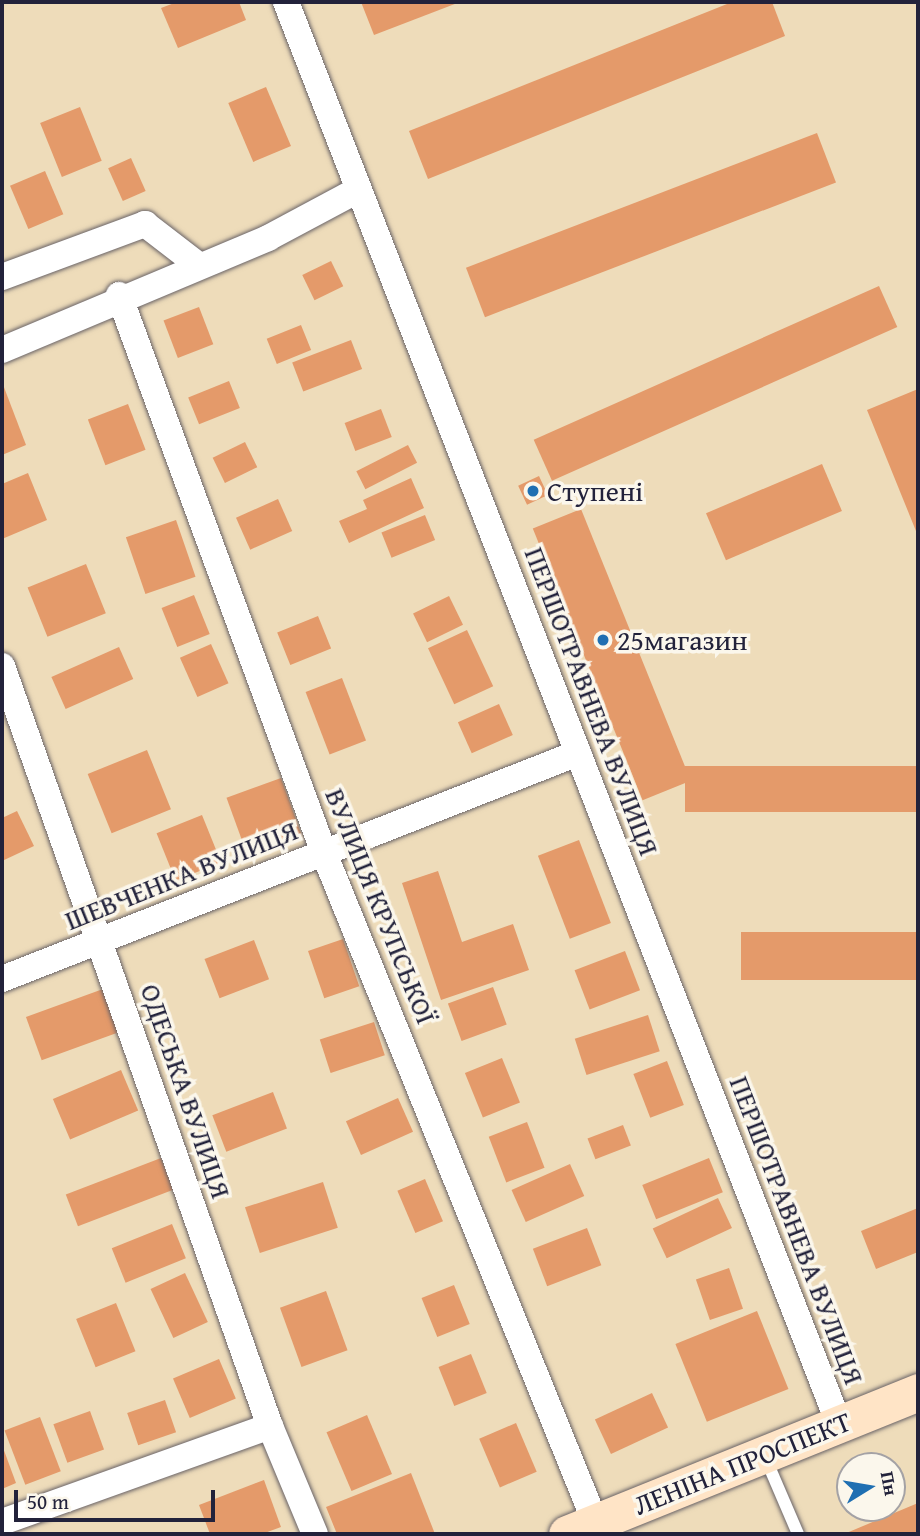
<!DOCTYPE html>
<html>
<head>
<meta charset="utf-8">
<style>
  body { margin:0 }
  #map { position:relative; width:920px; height:1536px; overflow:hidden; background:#eedcba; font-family:"Gentium Book Plus",serif }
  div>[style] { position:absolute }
  .building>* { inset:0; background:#e49a6a; transform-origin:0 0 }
  .roads { filter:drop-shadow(0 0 2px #696367) drop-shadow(0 0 2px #696367) }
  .lane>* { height:12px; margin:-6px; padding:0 6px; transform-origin:6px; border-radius:6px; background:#fff }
  .street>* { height:26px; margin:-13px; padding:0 13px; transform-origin:13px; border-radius:13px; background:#fff }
  .secondary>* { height:37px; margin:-18.5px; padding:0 18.5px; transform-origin:18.5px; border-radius:18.5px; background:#ffe4c6 }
  .dots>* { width:19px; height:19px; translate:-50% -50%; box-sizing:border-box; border:4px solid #fbf7ec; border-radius:50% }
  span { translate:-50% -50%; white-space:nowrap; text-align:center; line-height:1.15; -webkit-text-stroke:7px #fbf7ec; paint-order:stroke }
  .poi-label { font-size:28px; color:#22223b }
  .left { translate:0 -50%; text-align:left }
  .street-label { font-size:28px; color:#22223b }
  .frame { position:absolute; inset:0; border:4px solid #22223b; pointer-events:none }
  .north { position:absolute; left:836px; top:1452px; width:70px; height:70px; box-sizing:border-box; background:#fbf7ec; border:2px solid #a4a2a5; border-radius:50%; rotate:79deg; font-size:19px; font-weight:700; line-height:28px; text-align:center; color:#22223b }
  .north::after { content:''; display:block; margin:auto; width:24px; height:32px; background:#1f6fb2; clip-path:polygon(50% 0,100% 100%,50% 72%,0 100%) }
  .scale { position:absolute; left:14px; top:1490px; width:201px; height:32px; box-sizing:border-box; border:4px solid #22223b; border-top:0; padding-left:9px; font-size:21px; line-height:24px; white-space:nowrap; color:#22223b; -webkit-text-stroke:5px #fbf7ec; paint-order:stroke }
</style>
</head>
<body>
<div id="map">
  <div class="building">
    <i style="clip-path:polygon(177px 2px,239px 2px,246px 20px,178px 48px,161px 8px)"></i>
    <i style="clip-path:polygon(361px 2px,460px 2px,374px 35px)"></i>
    <i style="clip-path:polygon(732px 2px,772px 2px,785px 36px,428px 179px,409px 131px)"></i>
    <i style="left:266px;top:87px;width:64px;height:41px;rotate:67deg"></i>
    <i style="left:80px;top:107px;width:58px;height:43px;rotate:68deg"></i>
    <i style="left:817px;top:133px;width:53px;height:376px;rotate:69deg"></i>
    <i style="left:131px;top:158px;width:36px;height:25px;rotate:66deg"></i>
    <i style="left:45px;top:171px;width:47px;height:38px;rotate:67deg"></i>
    <i style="left:331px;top:261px;width:28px;height:32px;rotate:64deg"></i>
    <i style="left:879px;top:286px;width:45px;height:378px;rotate:66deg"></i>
    <i style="left:199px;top:307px;width:40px;height:38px;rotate:69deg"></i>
    <i style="left:301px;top:325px;width:27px;height:37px;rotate:68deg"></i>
    <i style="left:351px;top:340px;width:31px;height:63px;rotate:69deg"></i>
    <i style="left:229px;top:381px;width:29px;height:44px;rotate:68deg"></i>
    <i style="clip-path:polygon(2px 382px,26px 445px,2px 455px)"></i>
    <i style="clip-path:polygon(918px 389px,918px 536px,867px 410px)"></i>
    <i style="left:128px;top:404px;width:49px;height:43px;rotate:69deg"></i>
    <i style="left:381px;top:409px;width:30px;height:39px;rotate:69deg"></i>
    <i style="left:245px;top:442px;width:28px;height:36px;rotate:64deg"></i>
    <i style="left:408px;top:445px;width:20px;height:58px;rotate:63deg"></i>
    <i style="left:822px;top:464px;width:51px;height:126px;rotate:67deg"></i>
    <i style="clip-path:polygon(28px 473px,47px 520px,2px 539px,2px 484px)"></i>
    <i style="left:539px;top:476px;width:21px;height:23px;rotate:65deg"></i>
    <i style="clip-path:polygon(411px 478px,424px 508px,349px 543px,339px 521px,367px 509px,363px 500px)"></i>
    <i style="left:278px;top:499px;width:35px;height:46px;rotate:66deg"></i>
    <i style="left:581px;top:509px;width:293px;height:52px;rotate:68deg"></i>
    <i style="left:425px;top:515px;width:27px;height:47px;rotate:68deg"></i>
    <i style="left:176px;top:520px;width:60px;height:53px;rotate:71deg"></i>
    <i style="left:86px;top:564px;width:53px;height:63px;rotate:68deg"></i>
    <i style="left:194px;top:595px;width:42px;height:35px;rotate:68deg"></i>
    <i style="left:449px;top:596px;width:32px;height:40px;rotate:64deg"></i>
    <i style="left:318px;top:616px;width:35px;height:44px;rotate:68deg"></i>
    <i style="left:467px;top:630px;width:62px;height:43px;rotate:65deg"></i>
    <i style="left:211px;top:644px;width:43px;height:34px;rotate:66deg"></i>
    <i style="left:119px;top:647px;width:35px;height:74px;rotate:66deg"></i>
    <i style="left:342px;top:678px;width:67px;height:39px;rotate:69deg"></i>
    <i style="left:499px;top:704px;width:34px;height:45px;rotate:66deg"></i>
    <i style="left:147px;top:750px;width:64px;height:64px;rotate:68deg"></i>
    <i style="left:918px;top:766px;width:46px;height:233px;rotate:90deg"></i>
    <i style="left:281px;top:778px;width:63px;height:58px;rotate:70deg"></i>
    <i style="clip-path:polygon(17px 811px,34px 846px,2px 861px,2px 818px)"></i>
    <i style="left:202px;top:815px;width:51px;height:49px;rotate:68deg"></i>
    <i style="left:579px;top:840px;width:89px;height:44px;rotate:69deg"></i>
    <i style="clip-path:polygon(438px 871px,462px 942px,513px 924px,529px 970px,441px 1000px,402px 883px)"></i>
    <i style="left:918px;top:932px;width:48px;height:177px;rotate:90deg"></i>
    <i style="left:343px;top:939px;width:50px;height:37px;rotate:71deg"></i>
    <i style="left:254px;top:940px;width:42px;height:53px;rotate:69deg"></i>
    <i style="left:625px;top:951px;width:42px;height:54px;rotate:69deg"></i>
    <i style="left:493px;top:987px;width:40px;height:48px;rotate:70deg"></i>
    <i style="left:103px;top:989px;width:46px;height:82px;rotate:70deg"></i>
    <i style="left:648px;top:1015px;width:38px;height:77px;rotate:72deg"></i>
    <i style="left:374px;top:1022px;width:35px;height:57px;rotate:72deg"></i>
    <i style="left:502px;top:1058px;width:48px;height:40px;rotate:68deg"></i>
    <i style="left:667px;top:1061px;width:47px;height:36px;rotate:69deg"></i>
    <i style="left:121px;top:1070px;width:44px;height:74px;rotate:67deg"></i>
    <i style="left:273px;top:1092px;width:39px;height:65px;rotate:69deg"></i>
    <i style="left:398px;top:1098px;width:37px;height:57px;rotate:66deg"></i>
    <i style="left:527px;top:1122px;width:49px;height:41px;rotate:69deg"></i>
    <i style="left:623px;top:1125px;width:22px;height:38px;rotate:69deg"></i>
    <i style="left:161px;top:1158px;width:34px;height:102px;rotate:69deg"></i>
    <i style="left:709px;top:1158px;width:37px;height:72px;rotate:68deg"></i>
    <i style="left:570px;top:1164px;width:35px;height:64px;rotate:66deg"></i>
    <i style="left:425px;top:1179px;width:46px;height:30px;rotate:67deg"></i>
    <i style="left:323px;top:1182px;width:48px;height:82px;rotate:72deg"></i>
    <i style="left:718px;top:1198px;width:33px;height:72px;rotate:65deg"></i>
    <i style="clip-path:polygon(918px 1208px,918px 1252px,876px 1269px,861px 1231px)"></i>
    <i style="left:172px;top:1224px;width:37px;height:65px;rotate:68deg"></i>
    <i style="left:587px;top:1228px;width:40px;height:58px;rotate:69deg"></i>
    <i style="left:729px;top:1268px;width:43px;height:35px;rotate:71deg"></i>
    <i style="left:185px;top:1273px;width:54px;height:38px;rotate:65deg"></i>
    <i style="left:454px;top:1285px;width:42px;height:35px;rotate:68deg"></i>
    <i style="left:326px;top:1291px;width:63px;height:49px;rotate:70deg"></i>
    <i style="left:116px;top:1303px;width:52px;height:43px;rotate:68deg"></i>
    <i style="left:757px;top:1311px;width:84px;height:88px;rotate:68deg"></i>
    <i style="left:471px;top:1354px;width:42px;height:35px;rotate:68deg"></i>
    <i style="left:219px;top:1359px;width:43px;height:50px;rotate:67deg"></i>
    <i style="left:652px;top:1393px;width:38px;height:63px;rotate:65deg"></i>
    <i style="left:165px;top:1400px;width:34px;height:40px;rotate:71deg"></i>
    <i style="left:90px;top:1411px;width:41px;height:39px;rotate:70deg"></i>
    <i style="left:367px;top:1415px;width:64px;height:44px;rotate:67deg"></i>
    <i style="left:40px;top:1417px;width:58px;height:38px;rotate:69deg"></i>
    <i style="left:516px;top:1423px;width:53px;height:40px;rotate:67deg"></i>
    <i style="clip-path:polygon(2px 1445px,16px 1483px,2px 1489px)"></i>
    <i style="clip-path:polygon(411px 1473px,435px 1534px,337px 1534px,326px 1507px)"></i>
    <i style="clip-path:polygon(264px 1480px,281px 1527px,262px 1534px,210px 1534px,199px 1505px)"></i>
    <i style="clip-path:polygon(918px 1503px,918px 1534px,844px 1534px)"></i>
  </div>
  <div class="roads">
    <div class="lane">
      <i style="left:765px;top:1457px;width:84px;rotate:66.8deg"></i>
    </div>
    <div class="street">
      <i style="left:286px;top:2px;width:1526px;rotate:68.75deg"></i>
      <i style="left:2px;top:277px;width:153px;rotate:-20.3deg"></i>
      <i style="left:145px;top:224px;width:66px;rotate:37.6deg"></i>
      <i style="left:119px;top:295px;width:594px;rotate:69.83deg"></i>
      <i style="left:324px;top:853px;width:735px;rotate:67.94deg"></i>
      <i style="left:2px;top:350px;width:289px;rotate:-22.8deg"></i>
      <i style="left:268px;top:238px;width:102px;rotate:-28.1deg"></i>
      <i style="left:2px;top:666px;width:806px;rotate:70.58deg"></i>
      <i style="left:270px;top:1426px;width:117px;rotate:67.4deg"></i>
      <i style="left:2px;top:979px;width:619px;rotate:-21.42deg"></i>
      <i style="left:2px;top:1522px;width:285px;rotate:-19.7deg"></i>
    </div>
    <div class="secondary">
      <i style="left:567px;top:1534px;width:379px;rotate:-22deg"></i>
    </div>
  </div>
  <div class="dots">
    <i style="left:533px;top:491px;background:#1f6fb2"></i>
    <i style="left:603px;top:640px;background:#1f6fb2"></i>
  </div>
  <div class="poi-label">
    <span class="left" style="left:547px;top:491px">Ступені</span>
    <span class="left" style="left:617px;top:640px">25магазин</span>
  </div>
  <div class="street-label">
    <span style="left:592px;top:701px;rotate:69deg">ПЕРШОТРАВНЕВА ВУЛИЦЯ</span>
    <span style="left:181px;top:875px;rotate:-22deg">ШЕВЧЕНКА ВУЛИЦЯ</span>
    <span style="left:381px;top:906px;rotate:68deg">ВУЛИЦЯ КРУПСЬКОЇ</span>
    <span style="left:186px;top:1091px;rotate:71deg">ОДЕСЬКА ВУЛИЦЯ</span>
    <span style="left:797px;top:1230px;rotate:69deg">ПЕРШОТРАВНЕВА ВУЛИЦЯ</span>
    <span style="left:742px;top:1463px;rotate:-22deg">ЛЕНІНА ПРОСПЕКТ</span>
  </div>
  <div class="frame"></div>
  <div class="north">Пн</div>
  <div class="scale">50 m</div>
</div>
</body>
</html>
